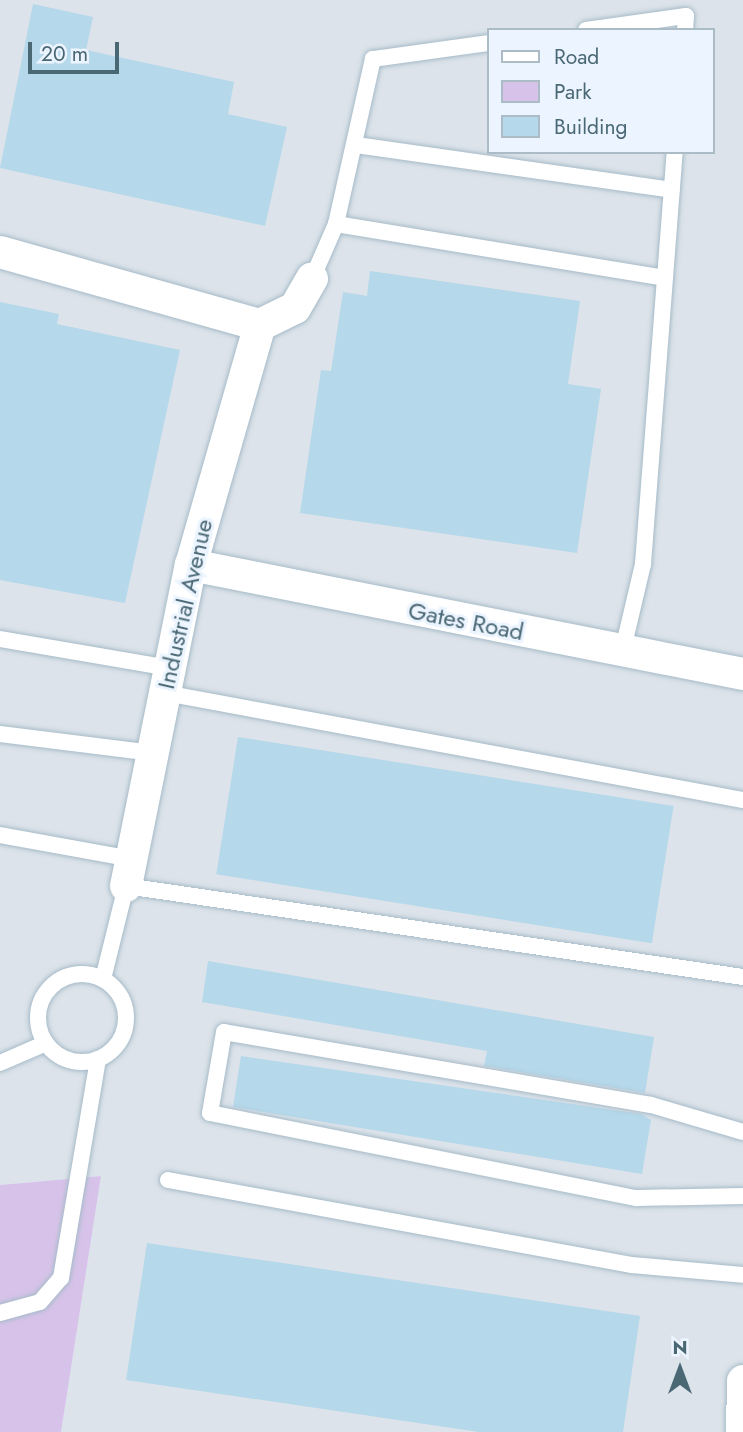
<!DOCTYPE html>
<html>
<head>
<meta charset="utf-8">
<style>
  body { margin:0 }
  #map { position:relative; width:743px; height:1432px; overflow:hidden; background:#e4effc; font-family:Jost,sans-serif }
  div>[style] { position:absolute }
  .industrial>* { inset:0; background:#dce3ea }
  .green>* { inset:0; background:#d7c3e9 }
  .building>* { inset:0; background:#b5d8ea; transform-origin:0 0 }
  .roads { filter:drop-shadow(0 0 2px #a6bbc8) drop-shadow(0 0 2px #a6bbc8) }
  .service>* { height:16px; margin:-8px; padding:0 8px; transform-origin:8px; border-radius:8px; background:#fff }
  .service>.ring { margin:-8px; padding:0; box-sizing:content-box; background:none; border:16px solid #fff; border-radius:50% }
  .minor>* { height:32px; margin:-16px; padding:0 16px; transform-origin:16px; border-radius:16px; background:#fff }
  span { translate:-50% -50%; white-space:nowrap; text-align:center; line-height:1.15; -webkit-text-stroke:6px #ebf4ff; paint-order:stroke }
  .street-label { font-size:24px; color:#4a6874 }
  .legend { position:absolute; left:487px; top:28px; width:228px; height:126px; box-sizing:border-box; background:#ebf4ff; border:2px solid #abbcc7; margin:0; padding:9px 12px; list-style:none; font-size:21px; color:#4a6874 }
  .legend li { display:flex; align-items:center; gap:14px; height:35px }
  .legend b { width:35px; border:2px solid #abbcc7 }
  .north { position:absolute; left:645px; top:1334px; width:70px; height:70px; -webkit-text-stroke:5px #ebf4ff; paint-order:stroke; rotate:0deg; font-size:19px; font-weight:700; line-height:28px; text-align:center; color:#4a6874 }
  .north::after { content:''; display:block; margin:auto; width:24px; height:32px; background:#4a6874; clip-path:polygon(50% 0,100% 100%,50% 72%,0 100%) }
  .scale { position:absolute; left:28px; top:42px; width:91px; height:32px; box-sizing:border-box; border:4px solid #4a6874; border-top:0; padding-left:9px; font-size:21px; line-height:24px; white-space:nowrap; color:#4a6874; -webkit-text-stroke:5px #ebf4ff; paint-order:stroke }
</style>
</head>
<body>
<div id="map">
  <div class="industrial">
    <i style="clip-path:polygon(evenodd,0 0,743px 0,743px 1432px,61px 1432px,101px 1176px,0 1185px,0 0,489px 30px,713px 30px,713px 152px,489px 152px,489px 30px)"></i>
  </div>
  <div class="green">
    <i style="clip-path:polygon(101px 1176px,61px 1432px,0 1432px,0 1185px)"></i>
  </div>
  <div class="building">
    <i style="clip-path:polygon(33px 4px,93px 17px,86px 50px,234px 82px,228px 114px,287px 127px,265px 226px,0 168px)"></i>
    <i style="clip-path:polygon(370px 271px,580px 301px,568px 384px,601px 389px,577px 553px,300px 513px,321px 370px,331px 371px,343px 292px,367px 296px)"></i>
    <i style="clip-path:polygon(0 302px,59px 314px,57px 324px,180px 350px,125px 603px,0 580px)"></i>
    <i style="left:238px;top:737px;width:441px;height:139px;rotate:9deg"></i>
    <i style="clip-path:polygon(208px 961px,654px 1037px,645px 1093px,484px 1066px,487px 1051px,202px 1002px)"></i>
    <i style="clip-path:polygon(241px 1056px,641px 1114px,651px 1120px,642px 1174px,233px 1107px)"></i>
    <i style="clip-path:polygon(147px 1243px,640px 1316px,623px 1432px,479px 1432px,126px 1380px)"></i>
  </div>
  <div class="roads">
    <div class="service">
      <i style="left:586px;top:30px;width:101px;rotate:-8deg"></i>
      <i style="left:686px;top:16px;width:14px;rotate:94deg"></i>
      <i style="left:356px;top:145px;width:319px;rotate:8.1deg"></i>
      <i style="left:336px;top:224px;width:333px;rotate:9.3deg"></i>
      <i style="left:312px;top:279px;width:60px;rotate:-66.4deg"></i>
      <i style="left:336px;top:224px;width:169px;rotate:-77.4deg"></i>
      <i style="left:373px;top:59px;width:117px;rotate:-7.9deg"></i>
      <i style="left:0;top:639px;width:172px;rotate:9.7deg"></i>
      <i style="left:622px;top:653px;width:91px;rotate:-76.7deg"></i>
      <i style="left:643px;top:564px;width:413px;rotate:-85.6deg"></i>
      <i style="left:165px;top:693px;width:588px;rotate:10.49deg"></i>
      <i style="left:0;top:734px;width:154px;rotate:7.1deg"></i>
      <i style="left:0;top:835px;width:134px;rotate:10.3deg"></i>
      <i class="ring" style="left:38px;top:974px;width:72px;height:72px"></i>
      <i style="left:103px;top:979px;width:96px;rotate:-76.1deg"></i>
      <i style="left:126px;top:886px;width:624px;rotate:8.39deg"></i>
      <i style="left:0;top:1063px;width:50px;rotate:-23.5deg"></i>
      <i style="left:743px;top:1132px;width:96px;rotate:-163.6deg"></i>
      <i style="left:651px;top:1105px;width:433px;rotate:-170.3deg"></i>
      <i style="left:224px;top:1032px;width:82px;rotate:99.8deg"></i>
      <i style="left:210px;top:1113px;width:435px;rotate:11.3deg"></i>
      <i style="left:637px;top:1198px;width:106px;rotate:-1.1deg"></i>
      <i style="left:168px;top:1180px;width:472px;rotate:10.4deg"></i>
      <i style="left:632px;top:1265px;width:111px;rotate:5.1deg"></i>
      <i style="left:0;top:1313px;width:41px;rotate:-15.4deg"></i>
      <i style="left:40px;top:1302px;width:32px;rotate:-49deg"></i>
      <i style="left:61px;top:1278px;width:222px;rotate:-80.4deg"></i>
    </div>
    <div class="minor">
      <i style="left:0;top:252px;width:270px;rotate:15.7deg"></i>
      <i style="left:260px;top:325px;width:39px;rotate:-26deg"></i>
      <i style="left:295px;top:308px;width:34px;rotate:-60deg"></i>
      <i style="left:191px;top:565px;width:563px;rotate:11.17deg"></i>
      <i style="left:126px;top:886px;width:328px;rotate:-78.6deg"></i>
      <i style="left:191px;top:565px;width:250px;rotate:-74deg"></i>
      <i style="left:742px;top:1432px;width:51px;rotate:-88.9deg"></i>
    </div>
  </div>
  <div class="street-label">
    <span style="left:185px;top:604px;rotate:-77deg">Industrial Avenue</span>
    <span style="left:466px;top:621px;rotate:11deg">Gates Road</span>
  </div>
  <ul class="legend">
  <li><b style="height:9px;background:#fff"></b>Road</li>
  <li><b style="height:19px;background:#d7c3e9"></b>Park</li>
  <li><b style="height:19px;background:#b5d8ea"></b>Building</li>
  </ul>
  <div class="north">N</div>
  <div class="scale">20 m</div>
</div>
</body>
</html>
